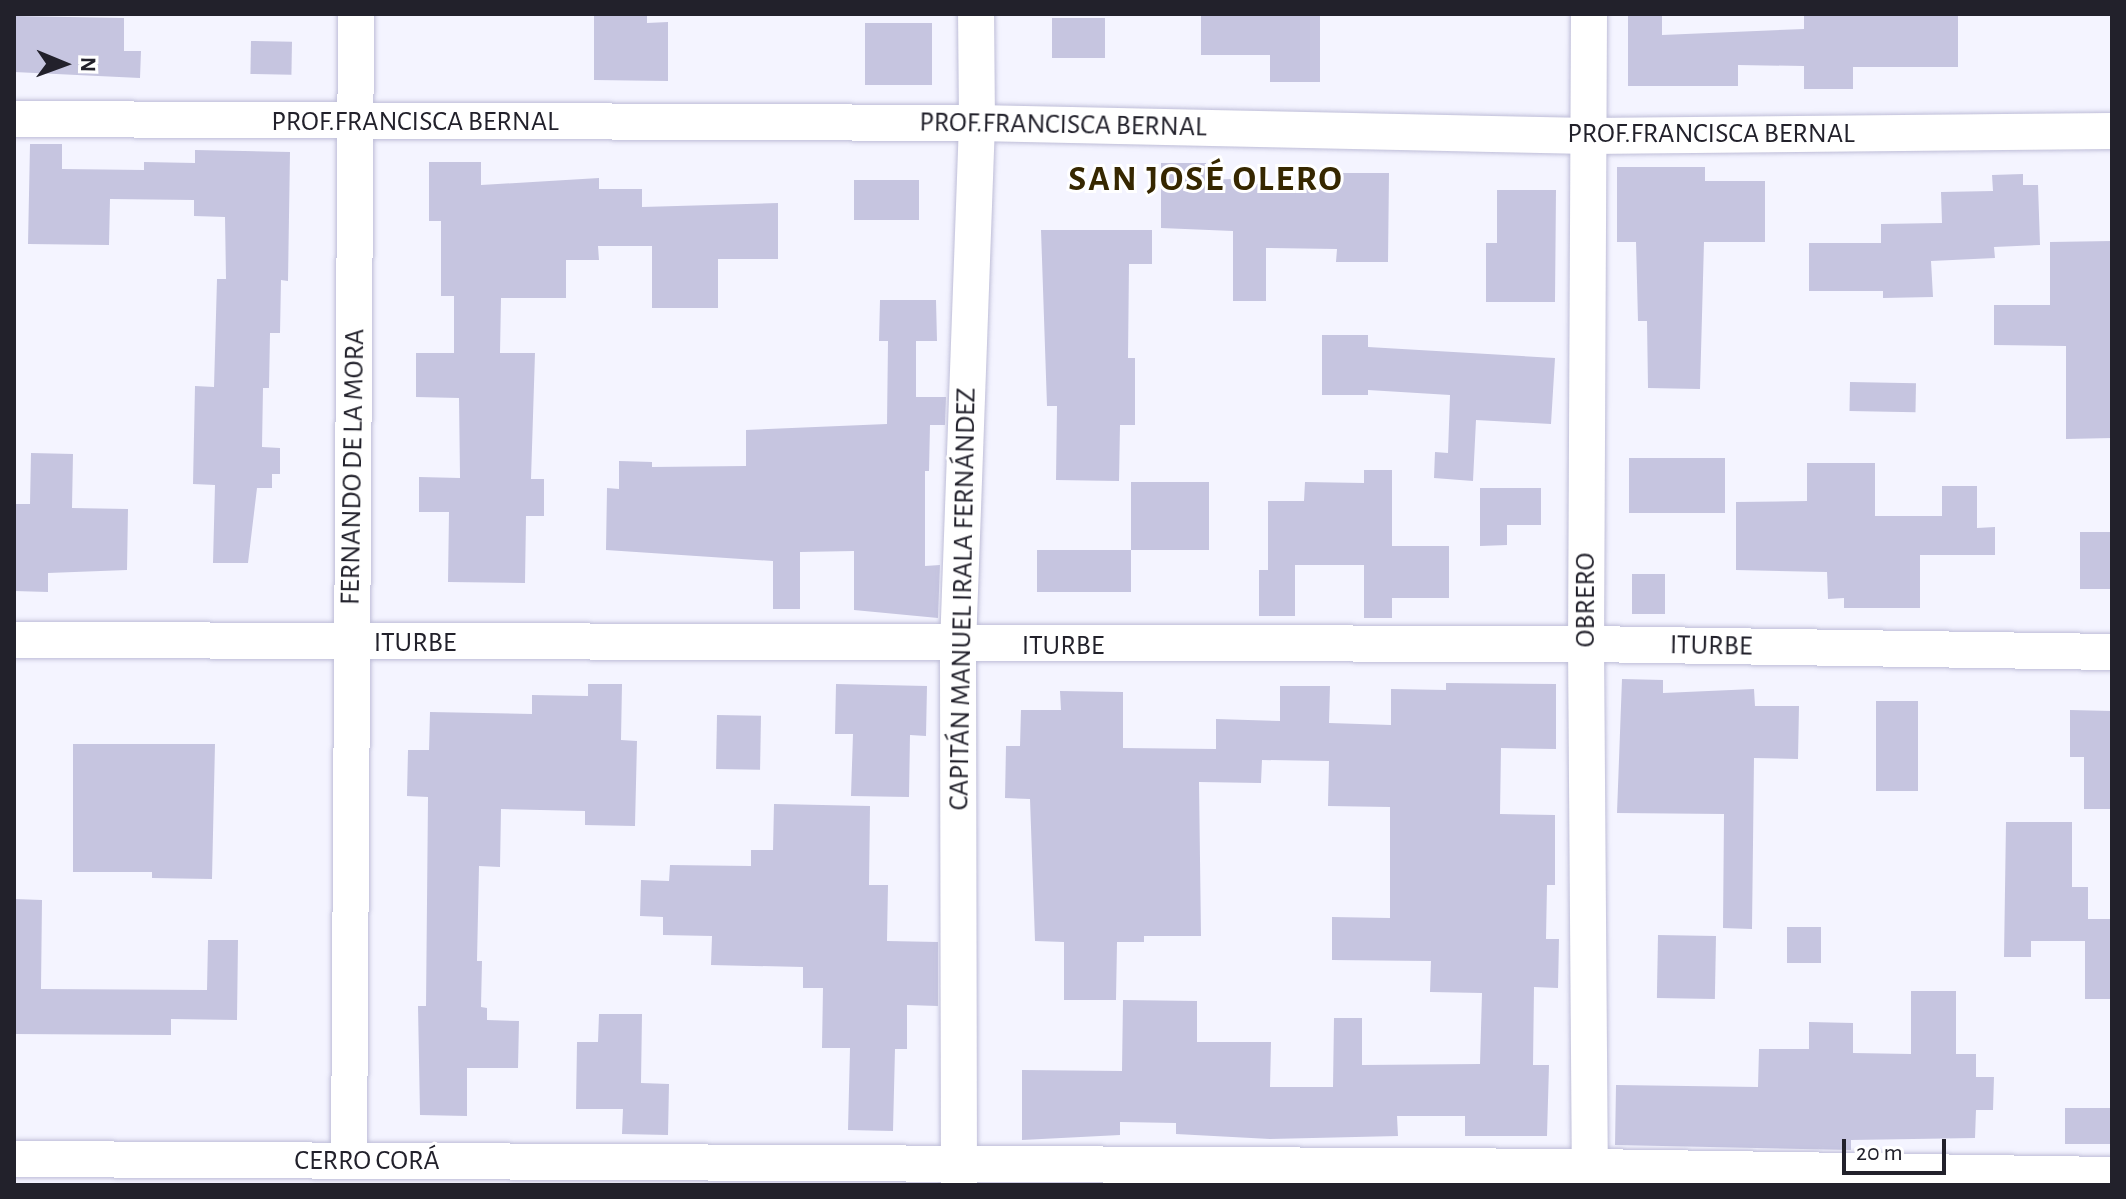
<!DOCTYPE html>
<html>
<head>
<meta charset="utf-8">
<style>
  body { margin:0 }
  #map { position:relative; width:2126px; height:1199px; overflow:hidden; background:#f4f4ff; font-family:"Alegreya Sans",sans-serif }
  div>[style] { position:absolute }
  .building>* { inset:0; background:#c6c5e0; transform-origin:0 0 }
  .roads { filter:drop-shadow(0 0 2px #bebdd8) drop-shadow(0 0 2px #bebdd8) }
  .minor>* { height:36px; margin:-18px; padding:0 18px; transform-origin:18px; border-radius:18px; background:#fff }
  span { translate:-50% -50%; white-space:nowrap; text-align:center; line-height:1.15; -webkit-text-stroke:6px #fff; paint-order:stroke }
  .street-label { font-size:28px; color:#22212b }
  .district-label { font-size:36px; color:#362700; font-weight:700; letter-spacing:2px }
  .frame { position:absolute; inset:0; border:16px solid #22212b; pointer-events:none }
  .north { position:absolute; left:24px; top:24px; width:80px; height:80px; -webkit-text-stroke:6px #fff; paint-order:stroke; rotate:91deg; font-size:22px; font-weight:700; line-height:32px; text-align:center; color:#22212b }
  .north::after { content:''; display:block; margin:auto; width:28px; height:36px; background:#22212b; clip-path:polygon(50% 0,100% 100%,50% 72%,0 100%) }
  .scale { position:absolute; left:1842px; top:1139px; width:104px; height:36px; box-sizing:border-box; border:4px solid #22212b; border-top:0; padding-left:10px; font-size:24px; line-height:28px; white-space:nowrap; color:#22212b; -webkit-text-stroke:6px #fff; paint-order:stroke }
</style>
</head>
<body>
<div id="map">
  <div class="building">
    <i style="clip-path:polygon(594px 14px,647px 14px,647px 23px,668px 22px,668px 81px,594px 80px)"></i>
    <i style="clip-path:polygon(1201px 14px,1320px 14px,1320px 82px,1270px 82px,1270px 55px,1201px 55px)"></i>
    <i style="clip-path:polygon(1628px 14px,1662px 14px,1662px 35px,1804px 29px,1804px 14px,1958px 14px,1958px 67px,1853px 67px,1853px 89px,1804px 89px,1804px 66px,1738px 65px,1738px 86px,1628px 86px)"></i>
    <i style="clip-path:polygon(14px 16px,124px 18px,124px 51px,141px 51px,140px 78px,14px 72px)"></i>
    <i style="left:1052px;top:18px;width:53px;height:40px"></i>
    <i style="left:865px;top:23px;width:67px;height:62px"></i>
    <i style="left:251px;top:41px;width:41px;height:33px;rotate:1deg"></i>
    <i style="clip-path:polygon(30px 144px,62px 144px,62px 169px,144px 170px,144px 162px,195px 163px,195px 150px,290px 152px,288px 281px,281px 280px,280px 333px,270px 333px,269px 388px,263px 388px,262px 447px,280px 448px,280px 474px,272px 474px,272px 488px,257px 488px,248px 563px,213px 563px,215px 485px,193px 484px,195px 386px,214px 387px,217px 279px,226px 279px,225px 217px,194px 216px,194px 200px,110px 199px,109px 245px,28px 244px)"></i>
    <i style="clip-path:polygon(429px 162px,481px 162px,481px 185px,599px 178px,599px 189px,642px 189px,642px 207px,778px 203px,778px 259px,718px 259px,718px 308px,652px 308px,652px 246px,598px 246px,599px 260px,566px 260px,566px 298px,501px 298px,500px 353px,535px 353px,531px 479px,544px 479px,544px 516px,526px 516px,525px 583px,448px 582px,449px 512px,419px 512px,419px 477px,460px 478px,459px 398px,416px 397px,416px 353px,454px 353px,454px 296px,441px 296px,441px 221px,429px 221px)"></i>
    <i style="clip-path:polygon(1161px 163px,1206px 163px,1206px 180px,1232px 179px,1232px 184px,1337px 184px,1337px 173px,1389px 173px,1388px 262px,1336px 262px,1337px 249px,1266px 248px,1266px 301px,1233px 301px,1233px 231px,1161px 228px)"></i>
    <i style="clip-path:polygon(1617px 167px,1705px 167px,1705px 181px,1765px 181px,1765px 242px,1704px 242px,1700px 389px,1648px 388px,1647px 321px,1638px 321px,1636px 242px,1617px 242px)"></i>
    <i style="clip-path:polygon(2023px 174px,2023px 185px,2038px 185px,2040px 245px,1994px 247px,1995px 258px,1931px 261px,1933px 297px,1883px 298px,1883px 291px,1809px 291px,1809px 243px,1881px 243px,1881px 224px,1942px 223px,1941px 192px,1993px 191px,1992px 175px)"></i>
    <i style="left:854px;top:180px;width:65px;height:40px"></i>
    <i style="clip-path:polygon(1497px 190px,1556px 190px,1555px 302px,1486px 302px,1486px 243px,1497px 243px)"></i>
    <i style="clip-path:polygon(1041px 230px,1152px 230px,1152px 264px,1129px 264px,1128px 358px,1135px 358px,1135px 425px,1120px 425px,1119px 481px,1056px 480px,1057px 406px,1047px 406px)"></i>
    <i style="clip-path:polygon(2112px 241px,2112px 438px,2066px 439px,2066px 346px,1994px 345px,1994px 305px,2050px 305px,2050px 242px)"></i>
    <i style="clip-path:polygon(880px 300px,936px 300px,937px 341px,916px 341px,916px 397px,946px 397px,945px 425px,930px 425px,929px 471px,925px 471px,925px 566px,940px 565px,938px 618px,854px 610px,854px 551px,800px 552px,800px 609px,773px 609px,773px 561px,606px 550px,607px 488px,619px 489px,619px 461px,652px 462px,652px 467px,746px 466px,746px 430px,887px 424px,888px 341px,879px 341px)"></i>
    <i style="clip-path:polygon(1322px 335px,1368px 335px,1368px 347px,1555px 358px,1551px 424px,1476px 420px,1473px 481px,1434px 478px,1435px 452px,1448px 453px,1450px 395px,1368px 390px,1368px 395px,1322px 395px)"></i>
    <i style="left:1850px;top:382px;width:66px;height:29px;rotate:1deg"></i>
    <i style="clip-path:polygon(31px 453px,73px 454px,72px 508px,128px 509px,127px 570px,48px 573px,48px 592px,14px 591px,14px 504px,30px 504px)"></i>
    <i style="left:1629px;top:458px;width:96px;height:55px"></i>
    <i style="clip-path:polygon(1807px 463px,1875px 463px,1875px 516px,1942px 516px,1942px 486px,1977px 486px,1977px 528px,1995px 527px,1995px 555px,1920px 555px,1920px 608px,1844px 608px,1844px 598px,1828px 599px,1827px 572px,1736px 570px,1736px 502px,1807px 501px)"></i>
    <i style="clip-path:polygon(1364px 470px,1392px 470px,1392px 546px,1449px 546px,1449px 598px,1392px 598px,1392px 618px,1364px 618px,1364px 565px,1295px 565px,1295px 616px,1259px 616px,1259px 570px,1268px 570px,1268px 501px,1304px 501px,1305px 482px,1364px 483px)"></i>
    <i style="left:1131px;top:482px;width:78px;height:68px"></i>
    <i style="clip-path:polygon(1480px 488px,1541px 488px,1541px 525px,1507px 525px,1507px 545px,1480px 546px)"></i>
    <i style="left:2080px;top:532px;width:32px;height:57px"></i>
    <i style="left:1037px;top:550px;width:94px;height:42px"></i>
    <i style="left:1632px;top:574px;width:33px;height:40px"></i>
    <i style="clip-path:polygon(1622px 679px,1663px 680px,1663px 693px,1754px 689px,1755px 706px,1799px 706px,1798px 759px,1754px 758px,1752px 929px,1723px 928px,1724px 814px,1617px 813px)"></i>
    <i style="clip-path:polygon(1446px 683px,1556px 684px,1556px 749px,1501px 748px,1500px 814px,1555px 815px,1555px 885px,1547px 885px,1546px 939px,1559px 939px,1558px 988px,1534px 987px,1533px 1065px,1549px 1065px,1547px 1136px,1465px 1136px,1465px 1116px,1397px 1116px,1398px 1136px,1270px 1139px,1176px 1134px,1176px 1123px,1120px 1122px,1120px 1135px,1022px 1140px,1022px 1070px,1122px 1071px,1123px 1000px,1197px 1001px,1197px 1042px,1271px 1042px,1270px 1087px,1333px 1087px,1334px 1018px,1362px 1018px,1362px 1065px,1480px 1064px,1482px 993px,1430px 992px,1431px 961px,1332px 960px,1332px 917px,1390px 918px,1390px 807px,1328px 806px,1329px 761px,1262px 760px,1261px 783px,1199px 782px,1201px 936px,1144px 936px,1144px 942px,1117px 942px,1116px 1000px,1064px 1000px,1064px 942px,1035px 941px,1030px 799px,1005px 798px,1006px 746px,1020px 746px,1021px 710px,1061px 710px,1060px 691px,1123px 692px,1123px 748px,1216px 749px,1216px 719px,1280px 721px,1280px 686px,1330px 686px,1329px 723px,1391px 725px,1391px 689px,1446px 690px)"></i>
    <i style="clip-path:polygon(588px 684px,622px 684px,621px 740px,637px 741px,635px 826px,585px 825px,585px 811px,501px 809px,500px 867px,479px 866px,477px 961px,482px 961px,481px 1007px,487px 1008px,487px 1020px,519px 1021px,518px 1068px,467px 1068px,467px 1116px,420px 1115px,418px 1006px,426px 1006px,428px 797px,407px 796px,408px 750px,429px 750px,430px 712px,532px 714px,532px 695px,588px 696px)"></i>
    <i style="clip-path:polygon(836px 684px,927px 686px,926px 736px,910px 735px,909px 797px,851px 796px,853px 734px,835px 734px)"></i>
    <i style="left:1876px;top:701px;width:42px;height:90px"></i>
    <i style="clip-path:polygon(2070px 710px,2112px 711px,2112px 809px,2084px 809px,2084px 757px,2070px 757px)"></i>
    <i style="left:717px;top:715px;width:44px;height:54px;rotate:1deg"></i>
    <i style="clip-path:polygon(73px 744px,215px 744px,212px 879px,152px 878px,152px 872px,73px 872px)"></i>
    <i style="clip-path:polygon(774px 804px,870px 806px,869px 885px,888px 885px,887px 941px,938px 942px,938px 1006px,907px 1005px,907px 1049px,895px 1049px,893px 1131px,848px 1130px,850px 1048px,822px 1048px,823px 988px,803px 988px,803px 967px,711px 965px,712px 936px,663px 935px,663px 917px,640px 916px,641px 880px,669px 881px,670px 865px,751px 866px,751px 850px,773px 850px)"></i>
    <i style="clip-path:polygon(2006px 822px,2072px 822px,2072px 887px,2088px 887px,2088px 919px,2112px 919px,2112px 999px,2085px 999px,2085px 941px,2031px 941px,2031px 957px,2004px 957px)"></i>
    <i style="clip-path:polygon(14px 899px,42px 900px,41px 989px,207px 990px,208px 940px,238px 940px,237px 1020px,171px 1019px,171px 1035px,14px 1034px)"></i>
    <i style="left:1787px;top:927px;width:34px;height:36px"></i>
    <i style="left:1658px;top:935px;width:58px;height:63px;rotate:1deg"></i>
    <i style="clip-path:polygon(1911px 991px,1956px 991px,1956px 1054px,1976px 1054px,1976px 1077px,1994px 1077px,1993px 1110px,1976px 1110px,1975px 1138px,1851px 1140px,1851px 1150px,1615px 1145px,1616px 1085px,1758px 1087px,1759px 1049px,1809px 1049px,1809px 1022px,1853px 1023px,1853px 1053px,1911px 1054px)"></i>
    <i style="clip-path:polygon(599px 1014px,642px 1014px,641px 1083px,669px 1084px,668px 1135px,622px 1134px,623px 1109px,576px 1109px,577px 1042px,598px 1042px)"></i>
    <i style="left:2112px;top:1108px;width:36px;height:47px;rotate:90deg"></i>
  </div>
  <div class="roads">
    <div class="minor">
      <i style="left:1589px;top:14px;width:630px;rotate:90.27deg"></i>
      <i style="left:1586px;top:644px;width:541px;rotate:89.58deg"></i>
      <i style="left:14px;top:119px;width:963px;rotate:0.24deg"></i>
      <i style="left:977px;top:123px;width:612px;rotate:1.22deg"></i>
      <i style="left:1589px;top:136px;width:523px;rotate:-0.55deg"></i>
      <i style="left:14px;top:640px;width:1572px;rotate:0.15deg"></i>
      <i style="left:1586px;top:644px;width:526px;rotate:0.87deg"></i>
      <i style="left:14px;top:1159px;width:1576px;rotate:0.29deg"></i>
      <i style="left:1590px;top:1167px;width:522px;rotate:0.88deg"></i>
      <i style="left:349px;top:1161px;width:1147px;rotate:-89.65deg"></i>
      <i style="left:959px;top:1185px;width:539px;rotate:-90.11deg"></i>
      <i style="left:958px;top:646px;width:523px;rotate:-87.92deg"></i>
      <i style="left:977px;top:123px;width:109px;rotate:-90.5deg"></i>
    </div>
  </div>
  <div class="street-label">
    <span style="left:415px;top:122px">PROF.FRANCISCA BERNAL</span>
    <span style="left:1063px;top:125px;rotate:1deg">PROF.FRANCISCA BERNAL</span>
    <span style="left:1711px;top:134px">PROF.FRANCISCA BERNAL</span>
    <span style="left:353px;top:467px;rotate:-89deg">FERNANDO DE LA MORA</span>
    <span style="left:963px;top:599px;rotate:-89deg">CAPITÁN MANUEL IRALA FERNÁNDEZ</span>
    <span style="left:1586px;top:600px;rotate:-90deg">OBRERO</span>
    <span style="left:415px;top:643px">ITURBE</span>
    <span style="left:1063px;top:646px">ITURBE</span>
    <span style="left:1711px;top:646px;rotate:1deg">ITURBE</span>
    <span style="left:367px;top:1161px">CERRO CORÁ</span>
  </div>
  <div class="district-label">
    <span style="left:1206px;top:180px">SAN JOSÉ OLERO</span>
  </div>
  <div class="frame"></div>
  <div class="north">N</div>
  <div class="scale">20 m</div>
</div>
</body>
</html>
